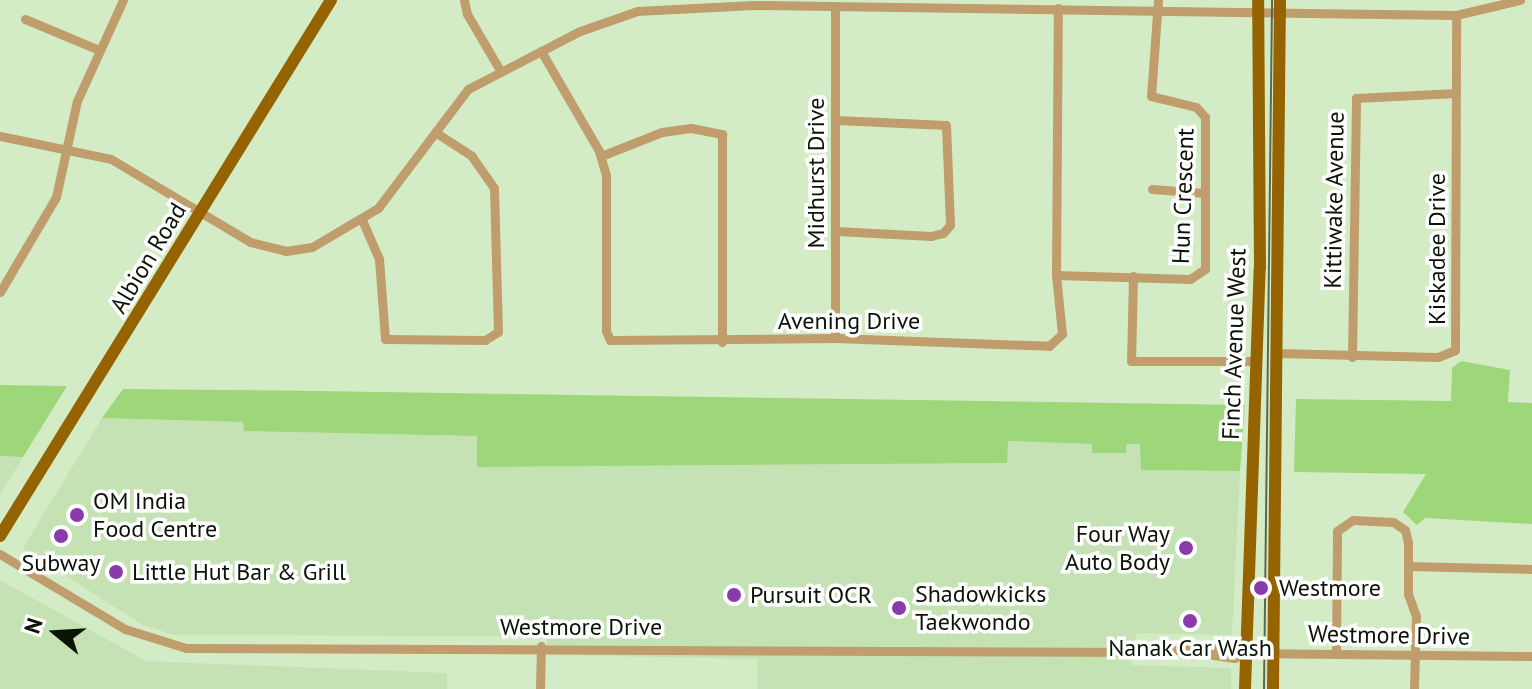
<!DOCTYPE html>
<html>
<head>
<meta charset="utf-8">
<style>
  body { margin:0 }
  #map { position:relative; width:1532px; height:689px; overflow:hidden; background:#d4ecc6; font-family:"PT Sans",sans-serif }
  div>[style] { position:absolute }
  .built>* { inset:0; background:#c5e2b5 }
  .green>* { inset:0; background:#9dd779 }
  .minor>* { height:9px; margin:-4.5px; padding:0 4.5px; transform-origin:4.5px; border-radius:4.5px; background:#c09d6d }
  .major>* { height:12px; margin:-6px; padding:0 6px; transform-origin:6px; border-radius:6px; background:#956300 }
  .tram>* { height:2px; margin:-1px; padding:0 1px; transform-origin:1px; border-radius:1px; background:#5a6851 }
  .dots>* { width:22px; height:22px; translate:-50% -50%; box-sizing:border-box; border:4px solid #fff; border-radius:50% }
  span { translate:-50% -50%; white-space:nowrap; text-align:center; line-height:1.15; -webkit-text-stroke:7px #fff; paint-order:stroke }
  .street-label { font-size:24px; color:#0b1306 }
  .poi-label { font-size:24px; color:#0b1306 }
  .left { translate:0 -50%; text-align:left }
  .right { translate:-100% -50%; text-align:right }
  .north { position:absolute; left:16px; top:593px; width:80px; height:80px; -webkit-text-stroke:6px #fff; paint-order:stroke; rotate:288deg; font-size:22px; font-weight:700; line-height:32px; text-align:center; color:#0b1306 }
  .north::after { content:''; display:block; margin:auto; width:28px; height:36px; background:#0b1306; clip-path:polygon(50% 0,100% 100%,50% 72%,0 100%) }
</style>
</head>
<body>
<div id="map">
  <div class="built">
    <i style="clip-path:polygon(102px 418px,243px 422px,244px 431px,477px 436px,477px 467px,1006px 463px,1008px 441px,1093px 444px,1093px 453px,1125px 453px,1125px 444px,1141px 444px,1141px 470px,1240px 471px,1232px 635px,1137px 633px,1131px 665px,1231px 668px,1231px 689px,757px 689px,757px 659px,548px 655px,546px 636px,174px 635px,141px 624px,23px 548px)"></i>
    <i style="clip-path:polygon(0 456px,23px 457px,0 495px)"></i>
    <i style="clip-path:polygon(0 580px,146px 661px,447px 673px,447px 689px,0 689px)"></i>
  </div>
  <div class="green">
    <i style="clip-path:polygon(1461px 361px,1510px 370px,1508px 402px,1532px 403px,1532px 524px,1425px 518px,1417px 525px,1403px 512px,1426px 474px,1294px 472px,1296px 399px,1451px 401px,1452px 368px)"></i>
    <i style="clip-path:polygon(0 385px,67px 386px,23px 457px,0 456px)"></i>
    <i style="clip-path:polygon(123px 389px,317px 391px,1245px 405px,1240px 471px,1141px 470px,1140px 444px,1126px 444px,1126px 453px,1092px 453px,1092px 444px,1008px 441px,1007px 463px,477px 467px,477px 436px,244px 431px,243px 422px,102px 418px)"></i>
  </div>
  <div class="minor">
    <i style="left:464px;top:0;width:14px;rotate:78deg"></i>
    <i style="left:467px;top:14px;width:67px;rotate:59.6deg"></i>
    <i style="left:835px;top:7px;width:331px;rotate:90deg"></i>
    <i style="left:25px;top:19px;width:80px;rotate:22.7deg"></i>
    <i style="left:541px;top:51px;width:116px;rotate:59.9deg"></i>
    <i style="left:599px;top:151px;width:26px;rotate:74deg"></i>
    <i style="left:606px;top:176px;width:155px;rotate:90deg"></i>
    <i style="left:606px;top:331px;width:10px;rotate:66deg"></i>
    <i style="left:610px;top:340px;width:225px;rotate:-0.5deg"></i>
    <i style="left:835px;top:338px;width:214px;rotate:2.1deg"></i>
    <i style="left:1049px;top:346px;width:18px;rotate:-43deg"></i>
    <i style="left:1062px;top:334px;width:59px;rotate:-95.8deg"></i>
    <i style="left:1056px;top:275px;width:267px;rotate:-89.6deg"></i>
    <i style="left:836px;top:120px;width:110px;rotate:2.6deg"></i>
    <i style="left:946px;top:125px;width:100px;rotate:87.7deg"></i>
    <i style="left:950px;top:225px;width:11px;rotate:131deg"></i>
    <i style="left:943px;top:233px;width:12px;rotate:166deg"></i>
    <i style="left:931px;top:236px;width:95px;rotate:-177deg"></i>
    <i style="left:0;top:136px;width:113px;rotate:11.7deg"></i>
    <i style="left:111px;top:159px;width:162px;rotate:30.8deg"></i>
    <i style="left:250px;top:242px;width:37px;rotate:14deg"></i>
    <i style="left:286px;top:251px;width:26px;rotate:-9deg"></i>
    <i style="left:312px;top:247px;width:77px;rotate:-30.6deg"></i>
    <i style="left:378px;top:208px;width:149px;rotate:-52.9deg"></i>
    <i style="left:468px;top:89px;width:126px;rotate:-27.4deg"></i>
    <i style="left:580px;top:31px;width:60px;rotate:-19.3deg"></i>
    <i style="left:637px;top:11px;width:117px;rotate:-2.9deg"></i>
    <i style="left:754px;top:5px;width:702px;rotate:0.82deg"></i>
    <i style="left:1456px;top:15px;width:66px;rotate:-13.2deg"></i>
    <i style="left:601px;top:156px;width:66px;rotate:-21.5deg"></i>
    <i style="left:662px;top:132px;width:29px;rotate:-8deg"></i>
    <i style="left:691px;top:128px;width:32px;rotate:11deg"></i>
    <i style="left:722px;top:134px;width:208px;rotate:90deg"></i>
    <i style="left:1152px;top:189px;width:53px;rotate:4.3deg"></i>
    <i style="left:362px;top:220px;width:43px;rotate:66.4deg"></i>
    <i style="left:379px;top:259px;width:80px;rotate:85.7deg"></i>
    <i style="left:385px;top:339px;width:100px;rotate:0.6deg"></i>
    <i style="left:485px;top:340px;width:15px;rotate:-32deg"></i>
    <i style="left:498px;top:332px;width:144px;rotate:-91.6deg"></i>
    <i style="left:494px;top:188px;width:39px;rotate:-125deg"></i>
    <i style="left:472px;top:156px;width:44px;rotate:-147deg"></i>
    <i style="left:1056px;top:275px;width:134px;rotate:1.7deg"></i>
    <i style="left:1190px;top:279px;width:18px;rotate:-34deg"></i>
    <i style="left:1205px;top:269px;width:152px;rotate:-90deg"></i>
    <i style="left:1205px;top:117px;width:13px;rotate:-132deg"></i>
    <i style="left:1196px;top:107px;width:46px;rotate:-166.3deg"></i>
    <i style="left:1151px;top:96px;width:96px;rotate:-85.8deg"></i>
    <i style="left:1133px;top:276px;width:85px;rotate:91.3deg"></i>
    <i style="left:1131px;top:361px;width:126px"></i>
    <i style="left:0;top:292px;width:110px;rotate:-59.5deg"></i>
    <i style="left:56px;top:197px;width:98px;rotate:-77.7deg"></i>
    <i style="left:77px;top:101px;width:111px;rotate:-65.5deg"></i>
    <i style="left:1276px;top:353px;width:162px;rotate:1.4deg"></i>
    <i style="left:1438px;top:357px;width:18px;rotate:-22deg"></i>
    <i style="left:1455px;top:350px;width:335px;rotate:-89.8deg"></i>
    <i style="left:1352px;top:357px;width:259px;rotate:-89.1deg"></i>
    <i style="left:1356px;top:98px;width:100px;rotate:-2.9deg"></i>
    <i style="left:0;top:554px;width:146px;rotate:31deg"></i>
    <i style="left:125px;top:629px;width:64px;rotate:17.3deg"></i>
    <i style="left:186px;top:648px;width:959px;rotate:0.24deg"></i>
    <i style="left:1145px;top:652px;width:89px;rotate:-3.9deg"></i>
    <i style="left:1234px;top:646px;width:14px;rotate:30deg"></i>
    <i style="left:1408px;top:566px;width:124px;rotate:1.4deg"></i>
    <i style="left:1186px;top:651px;width:49px;rotate:8.3deg"></i>
    <i style="left:1234px;top:658px;width:13px;rotate:-23deg"></i>
    <i style="left:1246px;top:653px;width:286px;rotate:0.6deg"></i>
    <i style="left:1336px;top:653px;width:122px;rotate:-89.5deg"></i>
    <i style="left:1337px;top:531px;width:19px;rotate:-35deg"></i>
    <i style="left:1353px;top:520px;width:40px;rotate:2.9deg"></i>
    <i style="left:1393px;top:522px;width:14px;rotate:34deg"></i>
    <i style="left:1405px;top:530px;width:13px;rotate:77deg"></i>
    <i style="left:1408px;top:543px;width:51px;rotate:90deg"></i>
    <i style="left:1408px;top:594px;width:23px;rotate:70deg"></i>
    <i style="left:1416px;top:616px;width:73px;rotate:91.6deg"></i>
    <i style="left:540px;top:689px;width:43px;rotate:-88.7deg"></i>
  </div>
  <div class="major">
    <i style="left:0;top:536px;width:630px;rotate:-58.3deg"></i>
    <i style="left:1245px;top:689px;width:421px;rotate:-88deg"></i>
    <i style="left:1260px;top:268px;width:268px;rotate:-90.4deg"></i>
    <i style="left:1273px;top:689px;width:689px;rotate:-89.42deg"></i>
  </div>
  <div class="tram">
    <i style="left:1264px;top:689px;width:689px;rotate:-89.33deg"></i>
  </div>
  <div class="dots">
    <i style="left:77px;top:515px;background:#8a3bab"></i>
    <i style="left:61px;top:536px;background:#8a3bab"></i>
    <i style="left:1186px;top:548px;background:#8a3bab"></i>
    <i style="left:116px;top:572px;background:#8a3bab"></i>
    <i style="left:1261px;top:588px;background:#8a3bab"></i>
    <i style="left:734px;top:595px;background:#8a3bab"></i>
    <i style="left:899px;top:608px;background:#8a3bab"></i>
    <i style="left:1190px;top:621px;background:#8a3bab"></i>
  </div>
  <div class="street-label">
    <span style="left:816px;top:173px;rotate:-90deg">Midhurst Drive</span>
    <span style="left:1183px;top:196px;rotate:-88deg">Hun Crescent</span>
    <span style="left:1334px;top:200px;rotate:-89deg">Kittiwake Avenue</span>
    <span style="left:1437px;top:249px;rotate:-90deg">Kiskadee Drive</span>
    <span style="left:148px;top:258px;rotate:-59deg">Albion Road</span>
    <span style="left:849px;top:321px">Avening Drive</span>
    <span style="left:1234px;top:344px;rotate:-88deg">Finch Avenue West</span>
    <span style="left:581px;top:627px">Westmore Drive</span>
    <span style="left:1389px;top:635px;rotate:1deg">Westmore Drive</span>
  </div>
  <div class="poi-label">
    <span class="left" style="left:93px;top:515px">OM India<br>Food Centre</span>
    <span class="right" style="left:1170px;top:548px">Four Way<br>Auto Body</span>
    <span style="left:61px;top:563px">Subway</span>
    <span class="left" style="left:132px;top:572px">Little Hut Bar &amp; Grill</span>
    <span class="left" style="left:1279px;top:588px">Westmore</span>
    <span class="left" style="left:915px;top:608px">Shadowkicks<br>Taekwondo</span>
    <span class="left" style="left:750px;top:595px">Pursuit OCR</span>
    <span style="left:1190px;top:648px">Nanak Car Wash</span>
  </div>
  <div class="north">N</div>
</div>
</body>
</html>
